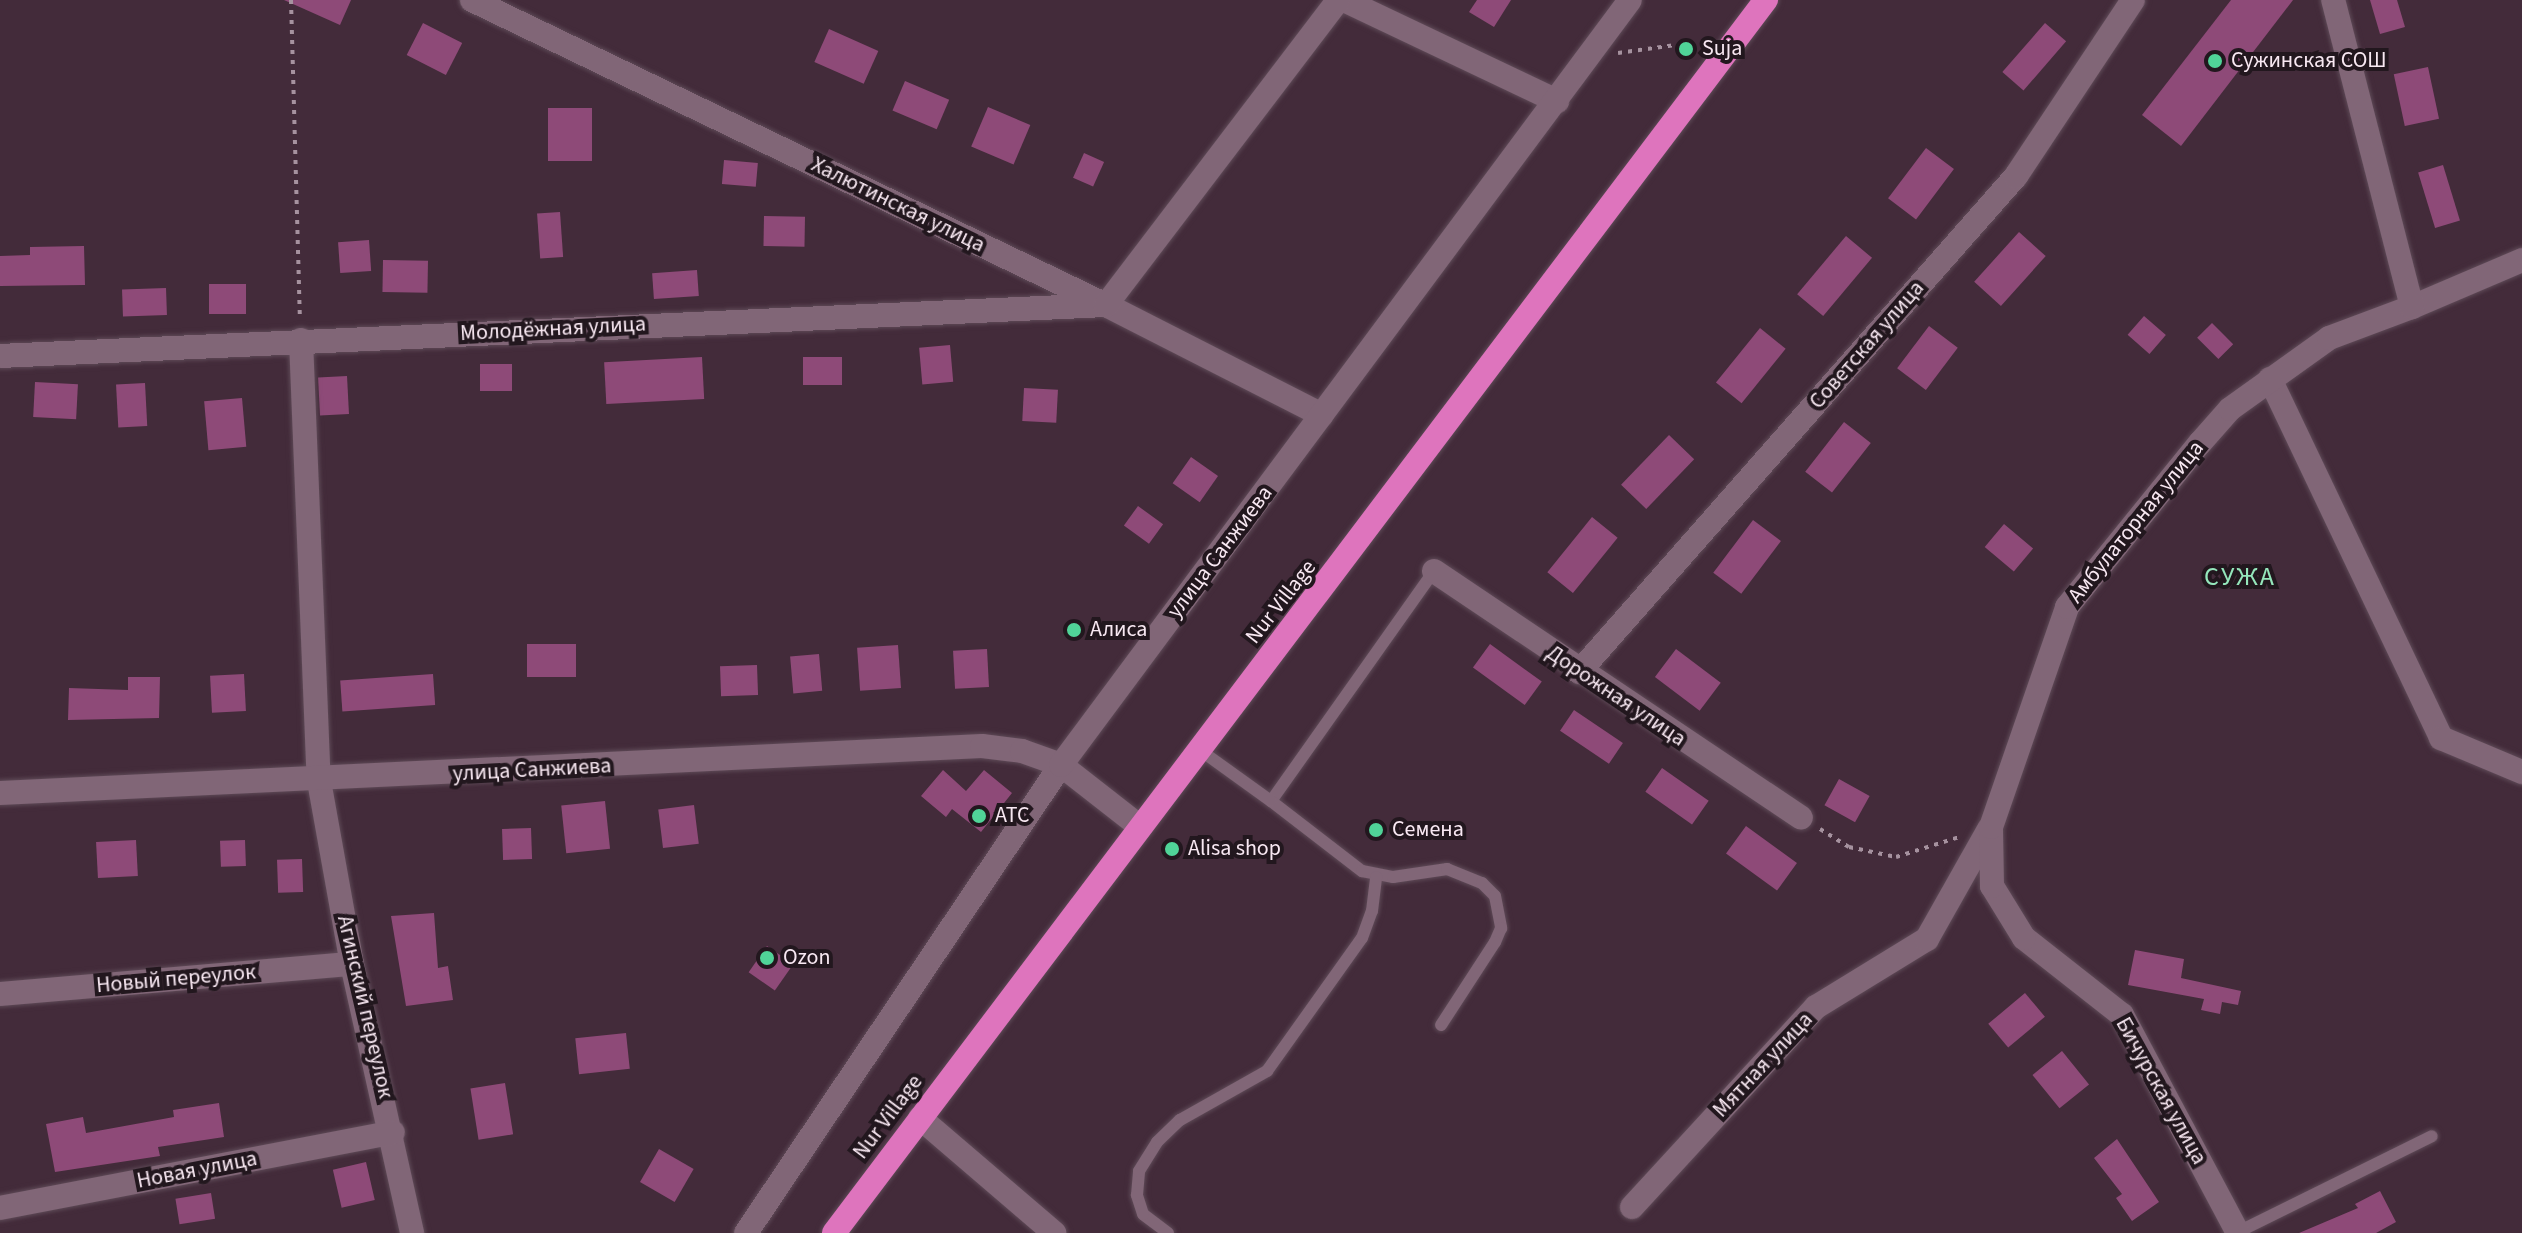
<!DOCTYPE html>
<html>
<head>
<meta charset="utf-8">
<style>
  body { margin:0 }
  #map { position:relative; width:2522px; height:1233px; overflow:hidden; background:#432b3a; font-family:"Source Sans 3",sans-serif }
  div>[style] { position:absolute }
  .building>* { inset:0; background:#8e4a78; transform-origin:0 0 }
  .path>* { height:4px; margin-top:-2px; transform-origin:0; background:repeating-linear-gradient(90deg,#a6929f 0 4px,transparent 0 10px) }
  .roads { filter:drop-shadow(0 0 2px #5e4a57) drop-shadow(0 0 2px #5e4a57) }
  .lane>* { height:12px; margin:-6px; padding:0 6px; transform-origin:6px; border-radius:6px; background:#816677 }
  .street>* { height:24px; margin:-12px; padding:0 12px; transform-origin:12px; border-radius:12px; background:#816677 }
  .highway>* { height:24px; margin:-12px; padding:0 12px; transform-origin:12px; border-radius:12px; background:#de74bd }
  .dots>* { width:22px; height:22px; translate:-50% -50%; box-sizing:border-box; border:4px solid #22171e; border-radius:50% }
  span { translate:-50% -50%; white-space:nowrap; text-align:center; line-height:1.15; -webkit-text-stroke:8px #22171e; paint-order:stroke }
  .poi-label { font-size:22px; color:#f8e8f2 }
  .left { translate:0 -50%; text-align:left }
  .street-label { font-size:22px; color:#f8e8f2 }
  .quarter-label { font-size:26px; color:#95e7bc; letter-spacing:2px }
</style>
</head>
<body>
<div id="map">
  <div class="building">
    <i style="clip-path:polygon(284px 0,351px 0,340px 25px)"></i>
    <i style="clip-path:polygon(1477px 0,1511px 0,1494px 27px,1469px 12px)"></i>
    <i style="clip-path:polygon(2231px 0,2293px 0,2181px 146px,2142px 115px)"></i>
    <i style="clip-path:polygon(2370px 0,2397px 0,2405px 27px,2380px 34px)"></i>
    <i style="left:423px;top:23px;width:44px;height:36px;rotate:27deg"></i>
    <i style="left:2045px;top:23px;width:28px;height:65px;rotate:41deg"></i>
    <i style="left:829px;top:29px;width:54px;height:36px;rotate:24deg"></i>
    <i style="left:2428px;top:67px;width:53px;height:35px;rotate:78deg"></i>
    <i style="left:905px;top:81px;width:48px;height:32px;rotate:23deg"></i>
    <i style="left:988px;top:107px;width:46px;height:43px;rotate:23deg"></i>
    <i style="left:548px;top:108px;width:44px;height:53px"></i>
    <i style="left:1926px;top:148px;width:35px;height:63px;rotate:37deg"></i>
    <i style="left:1084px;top:153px;width:22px;height:27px;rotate:24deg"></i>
    <i style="left:724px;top:160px;width:34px;height:24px;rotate:5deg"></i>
    <i style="left:2443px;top:165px;width:58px;height:26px;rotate:73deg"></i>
    <i style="left:560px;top:212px;width:45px;height:23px;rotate:86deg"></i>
    <i style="left:764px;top:216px;width:41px;height:30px;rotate:1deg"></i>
    <i style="left:2019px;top:232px;width:36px;height:67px;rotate:42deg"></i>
    <i style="left:1846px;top:236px;width:34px;height:76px;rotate:40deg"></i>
    <i style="left:369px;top:240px;width:31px;height:31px;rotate:86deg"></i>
    <i style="clip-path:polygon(84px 246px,85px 285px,0 286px,0 256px,30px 255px,30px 247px)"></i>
    <i style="left:383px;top:260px;width:45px;height:32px;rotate:1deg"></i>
    <i style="left:697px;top:270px;width:26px;height:45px;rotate:86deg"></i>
    <i style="left:209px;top:284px;width:37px;height:30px"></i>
    <i style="left:166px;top:288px;width:27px;height:44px;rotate:88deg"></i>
    <i style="left:2144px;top:316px;width:29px;height:25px;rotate:41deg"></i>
    <i style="left:2212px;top:323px;width:30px;height:21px;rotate:45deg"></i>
    <i style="left:1929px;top:326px;width:36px;height:53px;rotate:37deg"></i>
    <i style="left:1760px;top:328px;width:33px;height:70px;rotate:39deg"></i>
    <i style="left:950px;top:345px;width:37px;height:31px;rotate:85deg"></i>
    <i style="left:702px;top:357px;width:42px;height:98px;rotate:87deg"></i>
    <i style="left:803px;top:357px;width:39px;height:28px"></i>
    <i style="left:480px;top:364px;width:32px;height:27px"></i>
    <i style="left:347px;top:376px;width:38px;height:29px;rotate:87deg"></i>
    <i style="left:35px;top:382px;width:43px;height:35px;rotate:3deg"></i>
    <i style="left:145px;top:383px;width:43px;height:29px;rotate:87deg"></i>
    <i style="left:1024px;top:388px;width:34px;height:33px;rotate:3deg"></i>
    <i style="left:242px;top:398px;width:49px;height:38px;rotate:85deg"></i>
    <i style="left:1844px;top:422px;width:34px;height:63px;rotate:38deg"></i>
    <i style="left:1669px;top:435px;width:35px;height:69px;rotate:44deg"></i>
    <i style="left:1191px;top:457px;width:33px;height:32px;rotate:35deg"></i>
    <i style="left:1138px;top:506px;width:31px;height:24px;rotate:36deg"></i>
    <i style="left:1592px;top:517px;width:33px;height:71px;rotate:39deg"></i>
    <i style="left:1753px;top:520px;width:35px;height:66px;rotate:37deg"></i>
    <i style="left:2004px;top:524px;width:38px;height:30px;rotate:40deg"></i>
    <i style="left:576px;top:644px;width:33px;height:49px;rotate:90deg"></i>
    <i style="left:1490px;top:644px;width:64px;height:29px;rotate:36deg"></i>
    <i style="left:898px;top:645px;width:43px;height:41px;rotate:86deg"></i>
    <i style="left:987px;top:649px;width:38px;height:34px;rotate:87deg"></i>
    <i style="left:1676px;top:649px;width:56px;height:35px;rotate:37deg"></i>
    <i style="left:819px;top:654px;width:37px;height:29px;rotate:85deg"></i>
    <i style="left:757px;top:665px;width:30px;height:37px;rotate:88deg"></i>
    <i style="left:244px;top:674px;width:37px;height:34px;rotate:87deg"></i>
    <i style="left:433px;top:674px;width:31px;height:93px;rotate:86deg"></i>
    <i style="clip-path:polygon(128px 677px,160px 677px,159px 718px,68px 720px,69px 688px,128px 690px)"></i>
    <i style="left:1574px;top:710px;width:59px;height:25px;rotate:34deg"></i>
    <i style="left:1662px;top:768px;width:57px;height:29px;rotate:35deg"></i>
    <i style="clip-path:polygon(943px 770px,966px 791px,984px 770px,1012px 793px,981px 832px,952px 809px,946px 817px,921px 796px)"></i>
    <i style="left:1839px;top:779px;width:35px;height:30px;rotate:29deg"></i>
    <i style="left:605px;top:801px;width:48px;height:44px;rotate:84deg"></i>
    <i style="left:694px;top:805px;width:39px;height:36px;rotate:83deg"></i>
    <i style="left:1746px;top:826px;width:63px;height:34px;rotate:36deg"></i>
    <i style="left:531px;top:828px;width:31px;height:29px;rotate:88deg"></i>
    <i style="left:136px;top:840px;width:36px;height:40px;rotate:87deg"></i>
    <i style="left:245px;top:840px;width:26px;height:25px;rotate:88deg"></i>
    <i style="left:302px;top:859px;width:33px;height:25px;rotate:88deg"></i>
    <i style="clip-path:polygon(434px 913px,438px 968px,448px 966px,453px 1000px,406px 1006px,391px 916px)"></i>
    <i style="left:767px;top:946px;width:32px;height:32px;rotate:35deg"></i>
    <i style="clip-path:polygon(2135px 950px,2184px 959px,2181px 978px,2241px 991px,2238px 1005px,2222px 1002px,2220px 1014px,2201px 1010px,2204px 999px,2128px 985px)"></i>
    <i style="left:2025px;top:993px;width:31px;height:48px;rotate:50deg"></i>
    <i style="left:626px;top:1033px;width:36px;height:51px;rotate:84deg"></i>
    <i style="left:2062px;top:1051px;width:43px;height:38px;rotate:51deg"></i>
    <i style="left:505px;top:1083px;width:52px;height:35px;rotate:81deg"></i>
    <i style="clip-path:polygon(219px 1103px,224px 1137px,158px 1147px,160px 1156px,55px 1172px,46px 1124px,83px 1117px,86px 1133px,174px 1117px,173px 1110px)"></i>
    <i style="clip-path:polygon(2117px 1139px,2159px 1202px,2132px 1221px,2116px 1198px,2122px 1194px,2094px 1158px)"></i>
    <i style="left:659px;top:1149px;width:40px;height:38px;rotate:30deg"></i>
    <i style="left:366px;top:1162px;width:39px;height:34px;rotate:77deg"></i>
    <i style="clip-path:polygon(2380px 1191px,2396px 1222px,2376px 1233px,2299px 1233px,2358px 1208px,2355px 1204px)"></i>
    <i style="left:211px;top:1193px;width:26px;height:36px;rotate:81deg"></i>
  </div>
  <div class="path">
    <i style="left:291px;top:0;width:317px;rotate:88.4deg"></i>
    <i style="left:1618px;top:53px;width:58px;rotate:-8deg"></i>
    <i style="left:1820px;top:829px;width:34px;rotate:32deg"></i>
    <i style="left:1849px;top:847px;width:48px;rotate:12deg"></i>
    <i style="left:1896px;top:857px;width:66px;rotate:-17.6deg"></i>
  </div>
  <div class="roads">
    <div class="lane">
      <i style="left:1434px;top:571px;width:282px;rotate:125.3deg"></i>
      <i style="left:1271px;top:801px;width:115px;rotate:37.6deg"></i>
      <i style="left:1362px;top:871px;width:32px;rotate:11deg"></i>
      <i style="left:1393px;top:877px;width:55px;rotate:-8.4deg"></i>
      <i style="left:1447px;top:869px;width:38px;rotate:22deg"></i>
      <i style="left:1482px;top:883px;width:18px;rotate:45deg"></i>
      <i style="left:1495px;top:896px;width:33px;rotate:79deg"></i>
      <i style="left:1501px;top:928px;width:15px;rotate:113deg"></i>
      <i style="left:1495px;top:942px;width:99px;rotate:123deg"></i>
      <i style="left:1200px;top:750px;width:87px;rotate:35.7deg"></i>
      <i style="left:2238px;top:1232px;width:216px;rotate:-26.3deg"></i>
      <i style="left:1168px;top:1233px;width:31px;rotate:-143deg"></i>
      <i style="left:1143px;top:1214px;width:20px;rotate:-108deg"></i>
      <i style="left:1137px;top:1195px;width:24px;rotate:-85deg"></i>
      <i style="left:1139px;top:1171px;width:34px;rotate:-58deg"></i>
      <i style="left:1157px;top:1142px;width:32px;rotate:-44deg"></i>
      <i style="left:1180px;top:1120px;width:100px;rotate:-29.4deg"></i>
      <i style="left:1267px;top:1071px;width:163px;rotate:-54.5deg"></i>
      <i style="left:1362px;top:938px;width:29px;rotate:-70deg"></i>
      <i style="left:1372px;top:911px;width:34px;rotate:-83deg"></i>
    </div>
    <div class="street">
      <i style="left:472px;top:0;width:704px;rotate:25.69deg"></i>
      <i style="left:1106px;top:305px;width:242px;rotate:27deg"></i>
      <i style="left:1344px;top:0;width:236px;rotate:25.4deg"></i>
      <i style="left:2412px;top:307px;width:120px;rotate:-23.1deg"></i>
      <i style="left:301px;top:340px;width:441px;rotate:87.7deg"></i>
      <i style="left:319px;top:781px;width:186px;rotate:79.8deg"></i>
      <i style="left:352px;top:964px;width:276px;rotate:77.4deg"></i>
      <i style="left:0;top:356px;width:1107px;rotate:-2.64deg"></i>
      <i style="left:1106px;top:305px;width:383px;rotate:-52.7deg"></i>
      <i style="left:2270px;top:379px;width:398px;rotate:64.5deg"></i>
      <i style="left:2441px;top:738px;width:88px;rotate:22.8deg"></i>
      <i style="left:1434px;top:571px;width:442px;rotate:33.9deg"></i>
      <i style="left:1579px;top:672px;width:661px;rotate:-48.62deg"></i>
      <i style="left:2016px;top:176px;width:211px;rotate:-56.4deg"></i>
      <i style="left:0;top:793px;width:983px;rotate:-2.74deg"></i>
      <i style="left:982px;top:746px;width:40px;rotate:7.1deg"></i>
      <i style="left:1022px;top:751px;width:41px;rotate:19.7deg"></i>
      <i style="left:1061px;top:765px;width:99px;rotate:38deg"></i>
      <i style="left:0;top:994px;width:353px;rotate:-4.9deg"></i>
      <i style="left:920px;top:1118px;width:177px;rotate:40.6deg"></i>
      <i style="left:1632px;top:1207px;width:272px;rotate:-47.4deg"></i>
      <i style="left:1816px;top:1007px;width:130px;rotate:-31.5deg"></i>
      <i style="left:1927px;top:939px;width:126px;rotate:-60.6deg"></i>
      <i style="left:0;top:1208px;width:400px;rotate:-10.9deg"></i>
      <i style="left:746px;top:1233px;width:564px;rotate:-56.06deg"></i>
      <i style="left:1061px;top:765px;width:953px;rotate:-53.36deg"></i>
      <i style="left:2238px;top:1233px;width:247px;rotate:-118deg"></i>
      <i style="left:2122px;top:1015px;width:125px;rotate:-141.8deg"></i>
      <i style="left:2024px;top:938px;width:61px;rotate:-121.6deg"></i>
      <i style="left:1992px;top:886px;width:59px;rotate:-91deg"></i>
      <i style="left:1991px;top:827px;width:233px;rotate:-70.9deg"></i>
      <i style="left:2067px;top:607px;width:211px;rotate:-51deg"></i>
      <i style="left:2200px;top:443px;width:45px;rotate:-48.6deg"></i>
      <i style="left:2230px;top:409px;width:122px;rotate:-35.6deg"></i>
      <i style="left:2329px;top:338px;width:89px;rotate:-20.5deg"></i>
      <i style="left:2412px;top:307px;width:317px;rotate:-104.4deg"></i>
    </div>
    <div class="highway">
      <i style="left:834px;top:1233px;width:1546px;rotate:-52.92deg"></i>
    </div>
  </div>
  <div class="dots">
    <i style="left:1686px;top:49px;background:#50d398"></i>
    <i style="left:2215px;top:61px;background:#50d398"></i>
    <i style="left:1074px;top:630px;background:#50d398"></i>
    <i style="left:979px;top:816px;background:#50d398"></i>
    <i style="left:1376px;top:830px;background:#50d398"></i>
    <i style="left:1172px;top:849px;background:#50d398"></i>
    <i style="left:767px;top:958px;background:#50d398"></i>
  </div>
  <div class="poi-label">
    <span class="left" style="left:1702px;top:49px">Suja</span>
    <span class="left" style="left:2231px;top:61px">Сужинская СОШ</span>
    <span class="left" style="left:1090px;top:630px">Алиса</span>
    <span class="left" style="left:995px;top:816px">АТС</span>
    <span class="left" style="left:1392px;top:830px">Семена</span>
    <span class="left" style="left:1188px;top:849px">Alisa shop</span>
    <span class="left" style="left:783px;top:958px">Ozon</span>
  </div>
  <div class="street-label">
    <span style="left:898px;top:205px;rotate:26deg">Халютинская улица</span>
    <span style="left:553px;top:329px;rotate:-3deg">Молодёжная улица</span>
    <span style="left:1867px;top:345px;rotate:-49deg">Советская улица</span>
    <span style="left:2136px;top:522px;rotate:-51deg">Амбулаторная улица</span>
    <span style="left:1220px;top:552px;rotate:-53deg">улица Санжиева</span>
    <span style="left:1281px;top:602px;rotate:-52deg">Nur Village</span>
    <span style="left:1616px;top:696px;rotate:34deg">Дорожная улица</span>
    <span style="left:532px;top:770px;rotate:-3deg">улица Санжиева</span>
    <span style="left:176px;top:979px;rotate:-5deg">Новый переулок</span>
    <span style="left:365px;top:1007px;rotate:77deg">Агинский переулок</span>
    <span style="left:1763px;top:1065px;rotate:-47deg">Мятная улица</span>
    <span style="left:2161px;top:1091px;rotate:61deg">Бичурская улица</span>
    <span style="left:888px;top:1117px;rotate:-53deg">Nur Village</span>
    <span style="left:197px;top:1170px;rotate:-11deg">Новая улица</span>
  </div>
  <div class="quarter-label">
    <span style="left:2240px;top:577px">СУЖА</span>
  </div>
</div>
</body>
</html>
